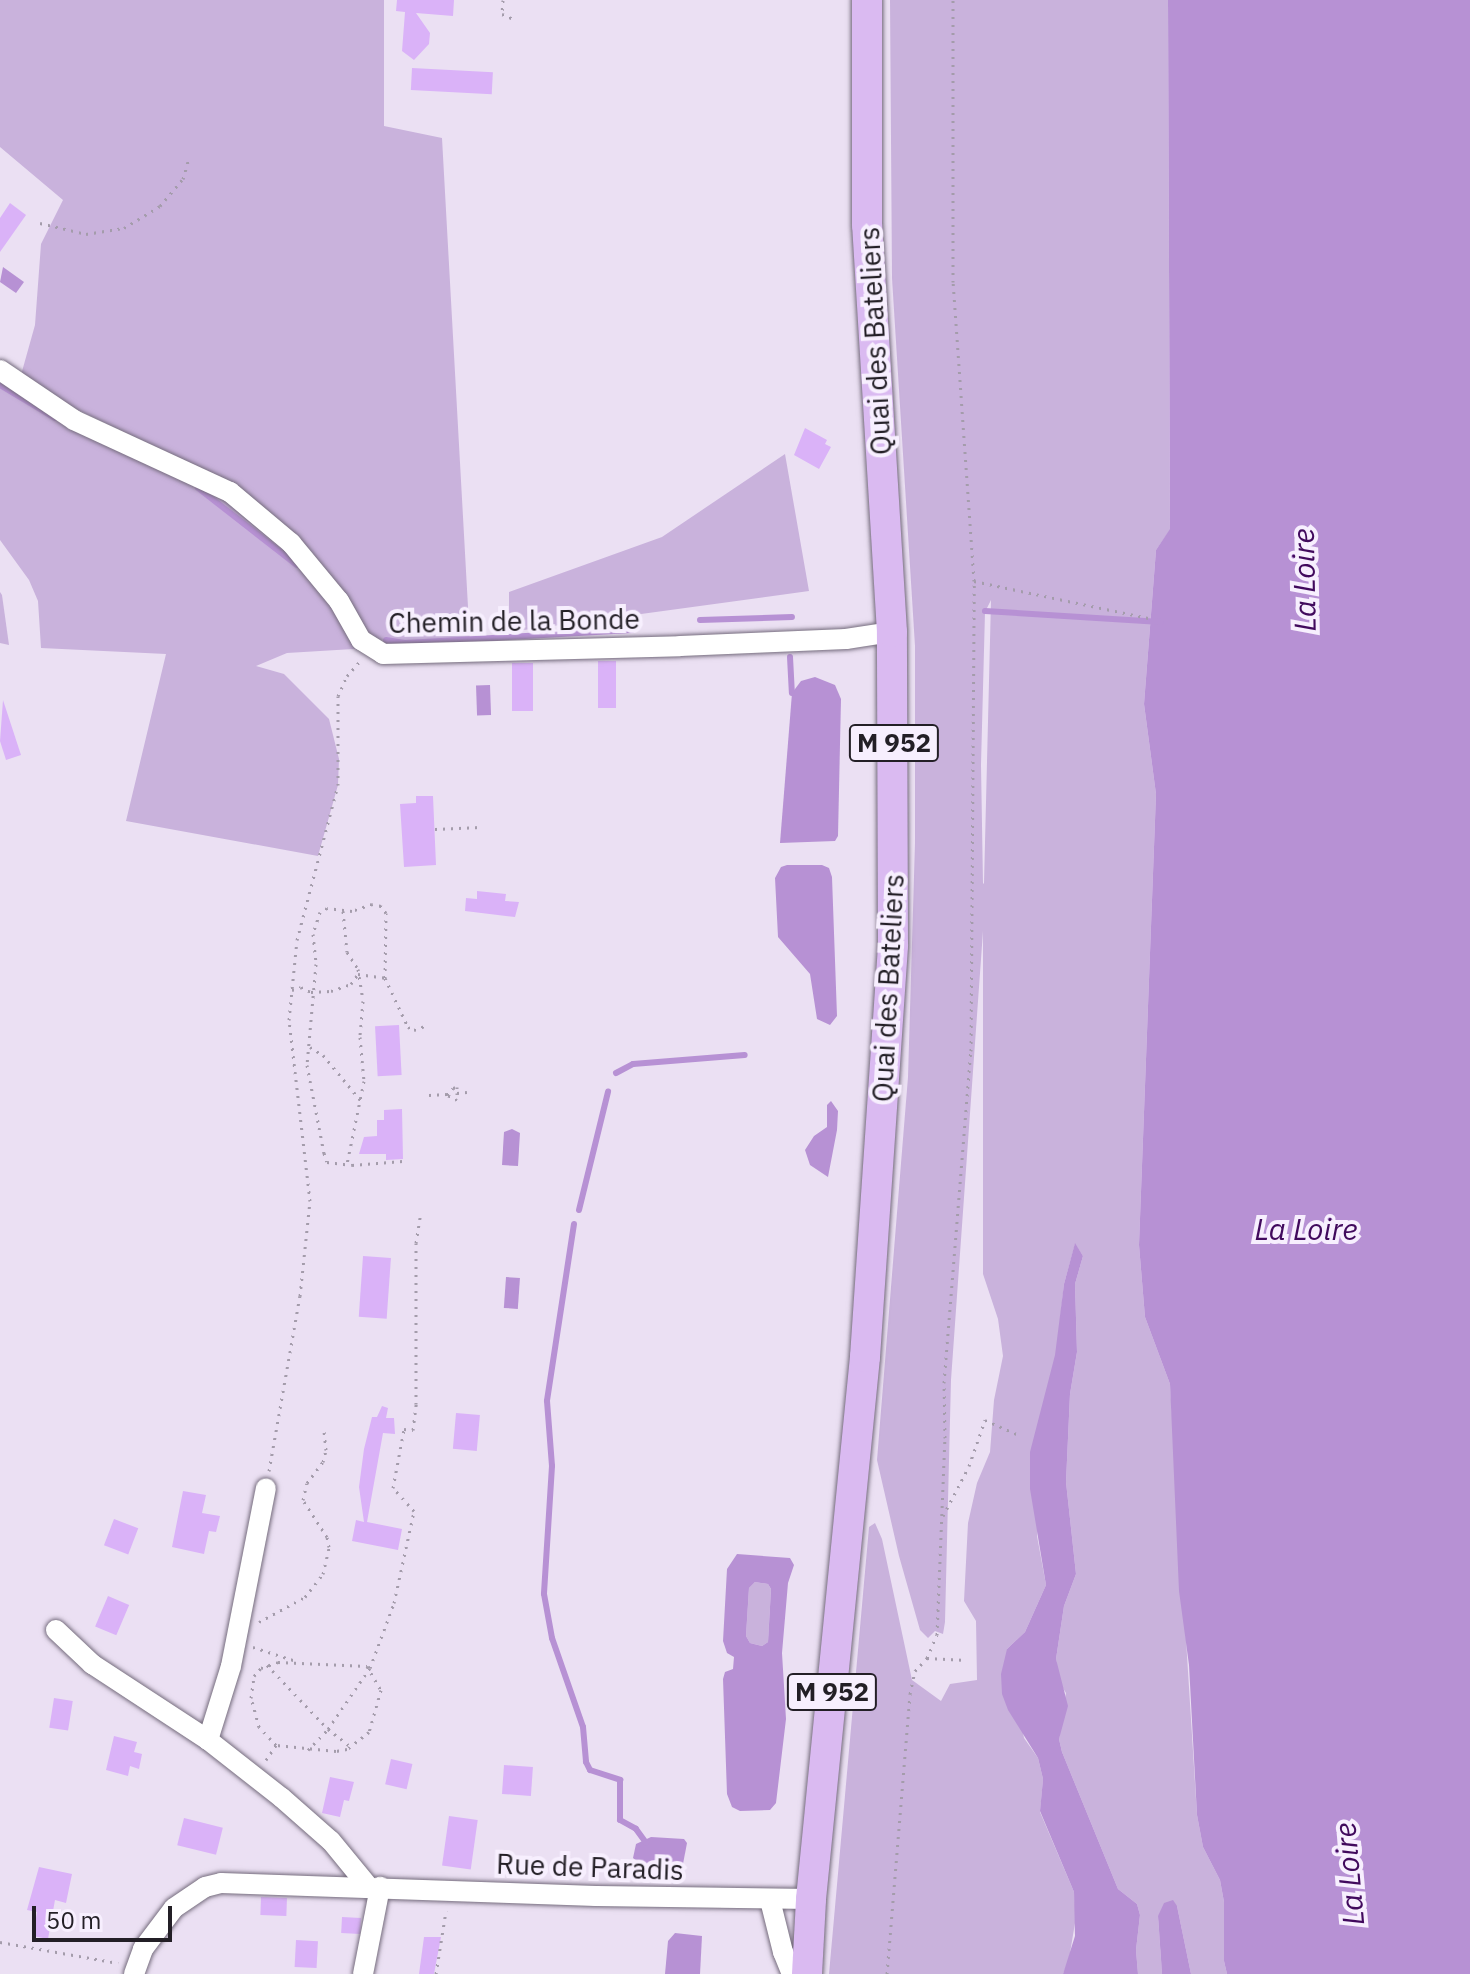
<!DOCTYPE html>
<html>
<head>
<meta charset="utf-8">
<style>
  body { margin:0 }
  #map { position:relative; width:1470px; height:1974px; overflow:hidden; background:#ebe0f3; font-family:"IBM Plex Sans",sans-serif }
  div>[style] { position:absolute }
  .green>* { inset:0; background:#c9b2dc }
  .water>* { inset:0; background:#b791d4; transform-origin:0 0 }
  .stream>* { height:6px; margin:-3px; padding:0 3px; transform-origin:3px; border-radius:3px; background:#b791d4 }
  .building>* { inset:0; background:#dab2f8; transform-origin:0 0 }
  .path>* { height:3px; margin-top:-1.5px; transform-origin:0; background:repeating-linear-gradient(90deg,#a49cab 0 2px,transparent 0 8px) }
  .roads { filter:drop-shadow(0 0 2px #756c7d) drop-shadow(0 0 2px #756c7d) }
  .street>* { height:20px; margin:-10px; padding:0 10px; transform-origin:10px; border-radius:10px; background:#fff }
  .primary>* { height:30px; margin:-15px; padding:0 15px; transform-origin:15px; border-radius:15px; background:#dabaf1 }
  span { translate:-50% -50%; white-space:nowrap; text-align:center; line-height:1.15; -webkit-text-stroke:8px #f7effe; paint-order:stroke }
  .shield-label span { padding:2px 6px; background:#f7effe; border:2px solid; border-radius:6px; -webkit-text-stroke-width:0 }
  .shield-label { font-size:26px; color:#231f26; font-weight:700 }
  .street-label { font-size:28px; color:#231f26 }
  .water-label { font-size:30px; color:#410a5d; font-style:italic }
  .scale { position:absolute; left:32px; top:1906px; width:140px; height:36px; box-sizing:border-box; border:4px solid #231f26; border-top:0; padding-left:10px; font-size:24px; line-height:28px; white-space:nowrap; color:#231f26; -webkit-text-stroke:6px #f7effe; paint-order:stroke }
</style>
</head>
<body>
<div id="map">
  <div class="green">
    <i style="clip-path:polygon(0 0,384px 0,384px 126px,442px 138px,470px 643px,396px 646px,366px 634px,312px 552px,268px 511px,128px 434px,45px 394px,21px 375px,35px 325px,41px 244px,63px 200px,0 147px)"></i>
    <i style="clip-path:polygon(evenodd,890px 0,1168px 0,1170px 530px,1156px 550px,1144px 704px,1156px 794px,1139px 1245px,1145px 1317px,1170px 1384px,1197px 1815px,1203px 1847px,1220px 1880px,1224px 1902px,1224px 1961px,1227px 1974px,1191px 1974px,1177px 1906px,1158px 1916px,1162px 1974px,1138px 1974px,1136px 1950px,1140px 1915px,1137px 1904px,1118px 1889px,1062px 1752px,1059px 1739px,1066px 1693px,1059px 1682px,1056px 1659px,1064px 1606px,1076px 1574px,1066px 1482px,1070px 1394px,1077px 1352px,1075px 1284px,1083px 1256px,1075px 1244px,1064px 1284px,1037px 1536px,1046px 1585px,1025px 1632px,1007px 1649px,1024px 1738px,1038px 1758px,1043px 1779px,1040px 1812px,1074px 1892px,1076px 1917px,1069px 1959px,1063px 1974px,829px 1974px,869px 1527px,875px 1523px,882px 1539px,912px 1680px,941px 1701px,950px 1684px,977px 1680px,976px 1621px,964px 1601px,968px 1523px,977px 1483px,990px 1452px,994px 1400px,1003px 1356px,998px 1319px,983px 1274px,983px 931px,951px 1380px,945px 1622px,943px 1634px,935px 1631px,928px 1638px,920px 1630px,899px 1556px,877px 1460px,908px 1077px,915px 843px,915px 646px,892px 278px,890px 0,991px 600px,984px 883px,983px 884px,981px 765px,985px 612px,991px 600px)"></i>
    <i style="clip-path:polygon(0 370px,171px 463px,291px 543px,370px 648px,287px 653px,256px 666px,284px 674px,329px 719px,339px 759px,338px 785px,318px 856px,126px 821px,166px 654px,41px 648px,38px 601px,29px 580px,0 540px)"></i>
    <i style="clip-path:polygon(785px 454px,809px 591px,509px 632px,509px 592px,662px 537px)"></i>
    <i style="clip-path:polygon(0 592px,2px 595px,9px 645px,0 643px)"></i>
    <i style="clip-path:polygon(755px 1582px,768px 1584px,771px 1589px,768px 1642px,762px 1646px,750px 1643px,746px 1636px,749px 1588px)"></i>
  </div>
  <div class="water">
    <i style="clip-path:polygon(1168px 0,1470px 0,1470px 1974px,1227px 1974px,1224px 1961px,1224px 1902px,1220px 1880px,1203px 1847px,1197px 1815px,1189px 1665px,1179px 1591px,1170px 1384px,1145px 1317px,1139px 1245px,1156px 794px,1144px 704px,1156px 550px,1170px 529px)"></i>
    <i style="clip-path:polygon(3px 267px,24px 282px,16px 293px,0 282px)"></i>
    <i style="clip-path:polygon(815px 677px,835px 685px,841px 699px,838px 836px,835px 841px,780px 843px,792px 693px,801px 681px)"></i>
    <i style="left:490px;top:685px;width:30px;height:14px;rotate:88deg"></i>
    <i style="clip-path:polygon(787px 865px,822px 865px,829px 868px,832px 877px,837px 1016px,830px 1025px,817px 1019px,810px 974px,778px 937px,775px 878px,781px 867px)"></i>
    <i style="clip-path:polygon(831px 1101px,838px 1111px,837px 1130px,828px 1177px,810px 1165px,805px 1150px,814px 1136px,827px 1127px,827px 1105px)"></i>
    <i style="clip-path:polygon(512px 1129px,520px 1133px,518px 1166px,502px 1165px,504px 1132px)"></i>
    <i style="clip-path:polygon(1075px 1243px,1083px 1256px,1075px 1284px,1077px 1352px,1070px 1394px,1066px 1482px,1076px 1574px,1064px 1606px,1056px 1659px,1068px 1706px,1059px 1739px,1062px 1752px,1118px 1889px,1137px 1904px,1140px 1915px,1136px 1950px,1138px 1974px,1063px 1974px,1075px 1936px,1074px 1892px,1040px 1811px,1043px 1779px,1038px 1758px,1008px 1710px,1002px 1694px,1001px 1674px,1007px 1649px,1025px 1632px,1046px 1585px,1030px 1489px,1030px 1452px,1055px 1355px,1064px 1284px)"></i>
    <i style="left:506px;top:1277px;width:14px;height:31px;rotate:4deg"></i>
    <i style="clip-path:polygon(evenodd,737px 1554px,790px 1558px,794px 1565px,788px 1583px,782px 1653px,786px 1719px,776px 1803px,770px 1810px,740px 1811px,732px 1807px,727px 1794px,723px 1679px,725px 1672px,733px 1669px,734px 1657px,727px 1653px,723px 1641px,727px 1569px,737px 1554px,755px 1582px,768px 1584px,771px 1589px,768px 1642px,762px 1646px,750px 1643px,746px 1636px,749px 1588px,755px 1582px)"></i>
    <i style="clip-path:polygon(651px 1837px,684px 1839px,687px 1843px,683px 1864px,674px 1868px,639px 1863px,633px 1858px,636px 1844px)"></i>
    <i style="clip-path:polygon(1173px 1900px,1177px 1906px,1191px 1974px,1162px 1974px,1158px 1916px,1164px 1903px)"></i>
    <i style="clip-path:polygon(675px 1933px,702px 1936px,700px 1974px,665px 1974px,668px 1941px)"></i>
  </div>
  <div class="stream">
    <i style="left:0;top:385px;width:64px;rotate:31deg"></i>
    <i style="left:198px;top:488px;width:125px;rotate:37.9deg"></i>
    <i style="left:985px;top:611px;width:176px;rotate:3.6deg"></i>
    <i style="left:700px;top:620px;width:92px;rotate:-1.9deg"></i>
    <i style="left:386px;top:640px;width:20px;rotate:9deg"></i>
    <i style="left:406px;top:643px;width:226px;rotate:-3.3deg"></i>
    <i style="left:790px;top:657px;width:36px;rotate:87deg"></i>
    <i style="left:616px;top:1073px;width:19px;rotate:-28deg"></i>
    <i style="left:633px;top:1064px;width:112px;rotate:-4.6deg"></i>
    <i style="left:579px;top:1210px;width:122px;rotate:-76.2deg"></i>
    <i style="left:574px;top:1224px;width:179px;rotate:98.7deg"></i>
    <i style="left:547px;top:1401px;width:65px;rotate:85.6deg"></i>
    <i style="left:552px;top:1466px;width:128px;rotate:93.6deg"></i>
    <i style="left:544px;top:1594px;width:45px;rotate:79.7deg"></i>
    <i style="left:552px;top:1638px;width:94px;rotate:70.8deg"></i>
    <i style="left:583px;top:1727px;width:35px;rotate:85deg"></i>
    <i style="left:586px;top:1762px;width:9px;rotate:63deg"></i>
    <i style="left:590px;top:1770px;width:32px;rotate:18deg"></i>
    <i style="left:620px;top:1780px;width:40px;rotate:90deg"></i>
    <i style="left:620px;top:1820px;width:18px;rotate:29deg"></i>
    <i style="left:636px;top:1829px;width:17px;rotate:54deg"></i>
  </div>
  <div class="building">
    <i style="clip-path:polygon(397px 0,454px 0,453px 16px,416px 13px,430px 33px,429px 44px,414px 60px,402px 51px,405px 12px,396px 11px)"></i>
    <i style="left:412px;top:68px;width:81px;height:22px;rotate:3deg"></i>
    <i style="clip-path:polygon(10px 203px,26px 215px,0 252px,0 218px)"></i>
    <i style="clip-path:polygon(805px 428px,827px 440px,825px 444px,831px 447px,819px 469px,794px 455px)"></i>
    <i style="left:598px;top:661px;width:18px;height:47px"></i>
    <i style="left:533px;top:663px;width:48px;height:21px;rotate:90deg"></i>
    <i style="clip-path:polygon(3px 700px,21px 755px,6px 760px,0 741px)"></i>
    <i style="clip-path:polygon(416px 796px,433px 796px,436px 865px,404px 867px,400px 804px,416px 803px)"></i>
    <i style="clip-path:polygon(477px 891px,506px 894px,505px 901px,519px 902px,515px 917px,465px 911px,466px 898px,477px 899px)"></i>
    <i style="left:399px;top:1025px;width:50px;height:24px;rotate:87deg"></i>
    <i style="clip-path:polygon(402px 1109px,403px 1159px,386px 1160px,386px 1154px,359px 1154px,364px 1137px,377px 1136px,377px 1120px,384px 1120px,384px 1110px)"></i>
    <i style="left:363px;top:1256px;width:28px;height:61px;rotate:4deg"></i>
    <i style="clip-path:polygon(382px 1406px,388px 1408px,386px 1418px,394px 1418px,395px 1434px,383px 1433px,367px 1522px,402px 1529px,398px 1550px,352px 1541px,356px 1520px,364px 1522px,359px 1487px,364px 1449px,372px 1417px,377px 1417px)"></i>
    <i style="left:456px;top:1413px;width:24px;height:36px;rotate:5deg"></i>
    <i style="clip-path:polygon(183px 1491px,206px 1495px,202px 1513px,220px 1516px,216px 1532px,209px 1531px,204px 1554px,172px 1547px)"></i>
    <i style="left:114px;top:1519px;width:26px;height:28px;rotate:21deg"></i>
    <i style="left:108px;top:1596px;width:23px;height:33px;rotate:23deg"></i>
    <i style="left:54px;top:1698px;width:19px;height:30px;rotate:9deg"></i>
    <i style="clip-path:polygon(114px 1736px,137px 1742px,134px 1752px,142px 1754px,139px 1769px,130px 1766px,128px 1776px,106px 1770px)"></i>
    <i style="left:391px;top:1759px;width:22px;height:26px;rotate:13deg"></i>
    <i style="left:504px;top:1765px;width:29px;height:29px;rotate:4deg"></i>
    <i style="clip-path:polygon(330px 1777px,354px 1782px,349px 1801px,344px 1800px,340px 1817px,322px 1813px)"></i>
    <i style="left:449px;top:1816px;width:29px;height:50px;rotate:8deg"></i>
    <i style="left:184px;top:1818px;width:40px;height:28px;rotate:14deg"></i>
    <i style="clip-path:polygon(39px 1867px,72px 1874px,66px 1903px,55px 1900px,48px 1939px,33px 1936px,37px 1912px,27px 1910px)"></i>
    <i style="left:261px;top:1897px;width:26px;height:18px;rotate:2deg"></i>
    <i style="left:342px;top:1917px;width:19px;height:16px;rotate:3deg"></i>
    <i style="clip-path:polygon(424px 1937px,441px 1937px,434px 1974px,419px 1974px)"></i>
    <i style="left:296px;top:1940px;width:22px;height:27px;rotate:3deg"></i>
  </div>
  <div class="path">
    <i style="left:503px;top:0;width:14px;rotate:94deg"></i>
    <i style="left:502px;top:14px;width:13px;rotate:23deg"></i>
    <i style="left:40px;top:223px;width:47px;rotate:13.4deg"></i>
    <i style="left:86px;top:234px;width:38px;rotate:-9deg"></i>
    <i style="left:124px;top:228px;width:42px;rotate:-31.4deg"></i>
    <i style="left:160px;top:206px;width:35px;rotate:-50deg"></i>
    <i style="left:183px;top:179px;width:19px;rotate:-74deg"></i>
    <i style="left:974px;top:581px;width:183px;rotate:12deg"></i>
    <i style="left:435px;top:829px;width:46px;rotate:-2.5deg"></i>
    <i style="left:343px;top:911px;width:41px;rotate:84.4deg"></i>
    <i style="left:347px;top:952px;width:20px;rotate:57deg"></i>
    <i style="left:358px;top:969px;width:32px;rotate:81deg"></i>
    <i style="left:363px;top:1001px;width:36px;rotate:95deg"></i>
    <i style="left:360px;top:1037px;width:44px;rotate:84.8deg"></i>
    <i style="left:364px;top:1081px;width:85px;rotate:101.6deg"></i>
    <i style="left:385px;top:978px;width:65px;rotate:-89.1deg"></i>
    <i style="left:386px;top:913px;width:9px;rotate:-126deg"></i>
    <i style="left:381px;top:906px;width:9px;rotate:-167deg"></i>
    <i style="left:372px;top:904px;width:21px;rotate:161deg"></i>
    <i style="left:352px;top:911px;width:25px;rotate:-173deg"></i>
    <i style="left:327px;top:908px;width:8px;rotate:150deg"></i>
    <i style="left:320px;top:912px;width:23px;rotate:108deg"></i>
    <i style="left:313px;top:934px;width:30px;rotate:84deg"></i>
    <i style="left:316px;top:964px;width:101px;rotate:95.1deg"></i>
    <i style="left:307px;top:1065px;width:90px;rotate:79.1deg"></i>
    <i style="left:324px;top:1153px;width:9px;rotate:72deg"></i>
    <i style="left:327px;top:1162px;width:25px;rotate:7deg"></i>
    <i style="left:352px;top:1165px;width:51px;rotate:-4.5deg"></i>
    <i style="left:292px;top:990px;width:9px;rotate:-18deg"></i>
    <i style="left:301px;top:987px;width:11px;rotate:27deg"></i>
    <i style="left:311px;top:992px;width:20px;rotate:-3deg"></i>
    <i style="left:331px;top:991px;width:21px;rotate:-19deg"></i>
    <i style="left:351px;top:984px;width:12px;rotate:-55deg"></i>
    <i style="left:358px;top:974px;width:27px;rotate:8deg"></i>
    <i style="left:385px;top:978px;width:54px;rotate:64.9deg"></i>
    <i style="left:408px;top:1027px;width:7px;rotate:27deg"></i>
    <i style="left:414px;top:1030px;width:12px;rotate:-20deg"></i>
    <i style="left:310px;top:1047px;width:15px;rotate:32deg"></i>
    <i style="left:323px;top:1055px;width:61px;rotate:50.3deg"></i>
    <i style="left:457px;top:1093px;width:7px;rotate:90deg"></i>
    <i style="left:457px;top:1100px;width:11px;rotate:-153deg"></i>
    <i style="left:447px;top:1095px;width:9px;rotate:-49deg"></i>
    <i style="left:453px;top:1088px;width:4px;rotate:-14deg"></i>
    <i style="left:457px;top:1087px;width:6px;rotate:90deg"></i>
    <i style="left:457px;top:1093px;width:10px;rotate:-6deg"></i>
    <i style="left:429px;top:1095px;width:18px;rotate:-3deg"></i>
    <i style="left:269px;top:1471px;width:178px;rotate:-80deg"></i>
    <i style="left:300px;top:1296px;width:96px;rotate:-84deg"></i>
    <i style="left:310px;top:1201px;width:182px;rotate:-96.6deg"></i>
    <i style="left:289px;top:1020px;width:80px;rotate:-84.3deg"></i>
    <i style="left:297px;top:940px;width:160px;rotate:-75.2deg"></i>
    <i style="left:338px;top:785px;width:89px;rotate:-90deg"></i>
    <i style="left:338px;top:696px;width:22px;rotate:-66deg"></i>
    <i style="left:347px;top:676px;width:21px;rotate:-49deg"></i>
    <i style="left:943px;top:1516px;width:56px;rotate:-62.5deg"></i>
    <i style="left:969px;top:1466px;width:49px;rotate:-70.8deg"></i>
    <i style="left:985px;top:1420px;width:37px;rotate:24deg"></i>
    <i style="left:259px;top:1622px;width:52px;rotate:-28.5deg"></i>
    <i style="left:305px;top:1597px;width:29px;rotate:-52deg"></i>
    <i style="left:323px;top:1574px;width:28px;rotate:-77deg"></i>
    <i style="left:329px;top:1547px;width:10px;rotate:-101deg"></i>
    <i style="left:327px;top:1537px;width:44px;rotate:-123deg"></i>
    <i style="left:303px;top:1500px;width:17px;rotate:-77deg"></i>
    <i style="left:307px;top:1483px;width:26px;rotate:-53deg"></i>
    <i style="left:323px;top:1462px;width:12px;rotate:-76deg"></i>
    <i style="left:326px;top:1450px;width:20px;rotate:-96deg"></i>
    <i style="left:253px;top:1647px;width:45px;rotate:18deg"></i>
    <i style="left:927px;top:1658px;width:40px;rotate:2.9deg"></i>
    <i style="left:278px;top:1662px;width:89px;rotate:2.6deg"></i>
    <i style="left:367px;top:1666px;width:28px;rotate:60deg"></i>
    <i style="left:381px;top:1690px;width:44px;rotate:105.9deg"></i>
    <i style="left:369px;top:1732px;width:28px;rotate:142deg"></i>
    <i style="left:347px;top:1749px;width:11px;rotate:170deg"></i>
    <i style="left:336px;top:1751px;width:60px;rotate:-174.3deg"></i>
    <i style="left:276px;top:1745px;width:25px;rotate:-133deg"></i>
    <i style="left:259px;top:1727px;width:30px;rotate:-105deg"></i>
    <i style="left:251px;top:1698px;width:22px;rotate:-82deg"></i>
    <i style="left:254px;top:1676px;width:11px;rotate:-49deg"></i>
    <i style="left:261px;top:1668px;width:18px;rotate:-19deg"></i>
    <i style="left:267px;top:1665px;width:88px;rotate:46.4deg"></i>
    <i style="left:328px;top:1729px;width:28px;rotate:38deg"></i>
    <i style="left:308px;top:1750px;width:29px;rotate:-46deg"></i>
    <i style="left:328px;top:1729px;width:74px;rotate:-55.5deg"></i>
    <i style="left:370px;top:1668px;width:69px;rotate:-69.7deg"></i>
    <i style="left:394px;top:1603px;width:94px;rotate:-77.7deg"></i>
    <i style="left:414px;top:1511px;width:31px;rotate:-132deg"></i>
    <i style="left:393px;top:1488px;width:60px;rotate:-79.4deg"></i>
    <i style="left:404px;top:1429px;width:9px;rotate:6deg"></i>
    <i style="left:413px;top:1430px;width:26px;rotate:-83deg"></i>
    <i style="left:416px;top:1404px;width:161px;rotate:-90deg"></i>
    <i style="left:416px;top:1243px;width:30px;rotate:-81deg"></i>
    <i style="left:266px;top:1760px;width:18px;rotate:-56deg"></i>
    <i style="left:0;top:1942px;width:120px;rotate:10.1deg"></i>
    <i style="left:436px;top:1974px;width:64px;rotate:-81deg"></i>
    <i style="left:887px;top:1974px;width:281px;rotate:-85.3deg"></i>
    <i style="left:910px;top:1694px;width:24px;rotate:-78deg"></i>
    <i style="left:915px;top:1671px;width:18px;rotate:-47deg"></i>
    <i style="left:927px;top:1658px;width:25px;rotate:-67deg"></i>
    <i style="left:937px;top:1635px;width:197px;rotate:-87.7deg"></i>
    <i style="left:945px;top:1438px;width:55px;rotate:-91deg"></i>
    <i style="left:944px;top:1383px;width:333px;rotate:-85.4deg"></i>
    <i style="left:971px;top:1051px;width:470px;rotate:-89.6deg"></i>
    <i style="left:974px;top:581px;width:300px;rotate:-94deg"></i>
    <i style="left:953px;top:282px;width:282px;rotate:-90deg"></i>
  </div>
  <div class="roads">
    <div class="street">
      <i style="left:0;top:370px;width:89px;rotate:34deg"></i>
      <i style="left:74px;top:420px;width:172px;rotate:24.8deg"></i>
      <i style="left:230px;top:492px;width:80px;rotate:39.9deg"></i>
      <i style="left:291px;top:543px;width:75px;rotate:50.4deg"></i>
      <i style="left:339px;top:601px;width:45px;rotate:60.6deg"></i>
      <i style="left:361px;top:640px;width:26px;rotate:32deg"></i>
      <i style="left:383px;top:654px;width:297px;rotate:-1.5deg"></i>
      <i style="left:680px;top:646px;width:166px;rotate:-2.4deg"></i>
      <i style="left:846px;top:639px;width:47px;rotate:-8.7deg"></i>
      <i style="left:56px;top:1630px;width:50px;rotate:43.4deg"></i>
      <i style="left:92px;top:1664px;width:139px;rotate:33.2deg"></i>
      <i style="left:208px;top:1740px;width:94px;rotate:38.1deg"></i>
      <i style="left:282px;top:1798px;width:65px;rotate:41.3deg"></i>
      <i style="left:331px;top:1841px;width:58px;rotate:50.6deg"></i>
      <i style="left:208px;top:1740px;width:77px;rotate:-72.7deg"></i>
      <i style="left:231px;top:1666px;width:181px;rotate:-78.9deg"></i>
      <i style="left:770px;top:1900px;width:54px;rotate:76deg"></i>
      <i style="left:783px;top:1952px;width:24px;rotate:68deg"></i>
      <i style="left:134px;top:1974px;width:27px;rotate:-70deg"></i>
      <i style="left:143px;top:1949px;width:51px;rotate:-52.9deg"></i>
      <i style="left:174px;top:1908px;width:37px;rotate:-34deg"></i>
      <i style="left:205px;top:1887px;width:16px;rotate:-14deg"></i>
      <i style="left:221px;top:1883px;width:375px;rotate:2deg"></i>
      <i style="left:596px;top:1896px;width:215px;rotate:0.8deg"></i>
      <i style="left:363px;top:1974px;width:89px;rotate:-78.9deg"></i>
    </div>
    <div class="primary">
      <i style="left:807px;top:1974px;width:75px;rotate:-86.9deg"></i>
      <i style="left:811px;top:1899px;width:545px;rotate:-84.31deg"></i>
      <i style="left:865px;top:1357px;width:413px;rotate:-86.1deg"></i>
      <i style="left:893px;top:945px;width:313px;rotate:-90.2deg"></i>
      <i style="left:892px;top:632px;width:408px;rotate:-93.5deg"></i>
      <i style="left:867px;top:225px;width:225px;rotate:-90deg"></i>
    </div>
  </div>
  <div class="shield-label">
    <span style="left:894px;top:743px">M 952</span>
    <span style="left:832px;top:1692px">M 952</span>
  </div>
  <div class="street-label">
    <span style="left:875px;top:341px;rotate:-93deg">Quai des Bateliers</span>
    <span style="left:514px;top:621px;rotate:-1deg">Chemin de la Bonde</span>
    <span style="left:888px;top:988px;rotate:-87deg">Quai des Bateliers</span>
    <span style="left:590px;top:1867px;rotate:2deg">Rue de Paradis</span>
  </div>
  <div class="water-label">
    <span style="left:1304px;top:580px;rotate:-91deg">La Loire</span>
    <span style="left:1306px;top:1229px">La Loire</span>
    <span style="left:1349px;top:1874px;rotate:-95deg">La Loire</span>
  </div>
  <div class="scale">50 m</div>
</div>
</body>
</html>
